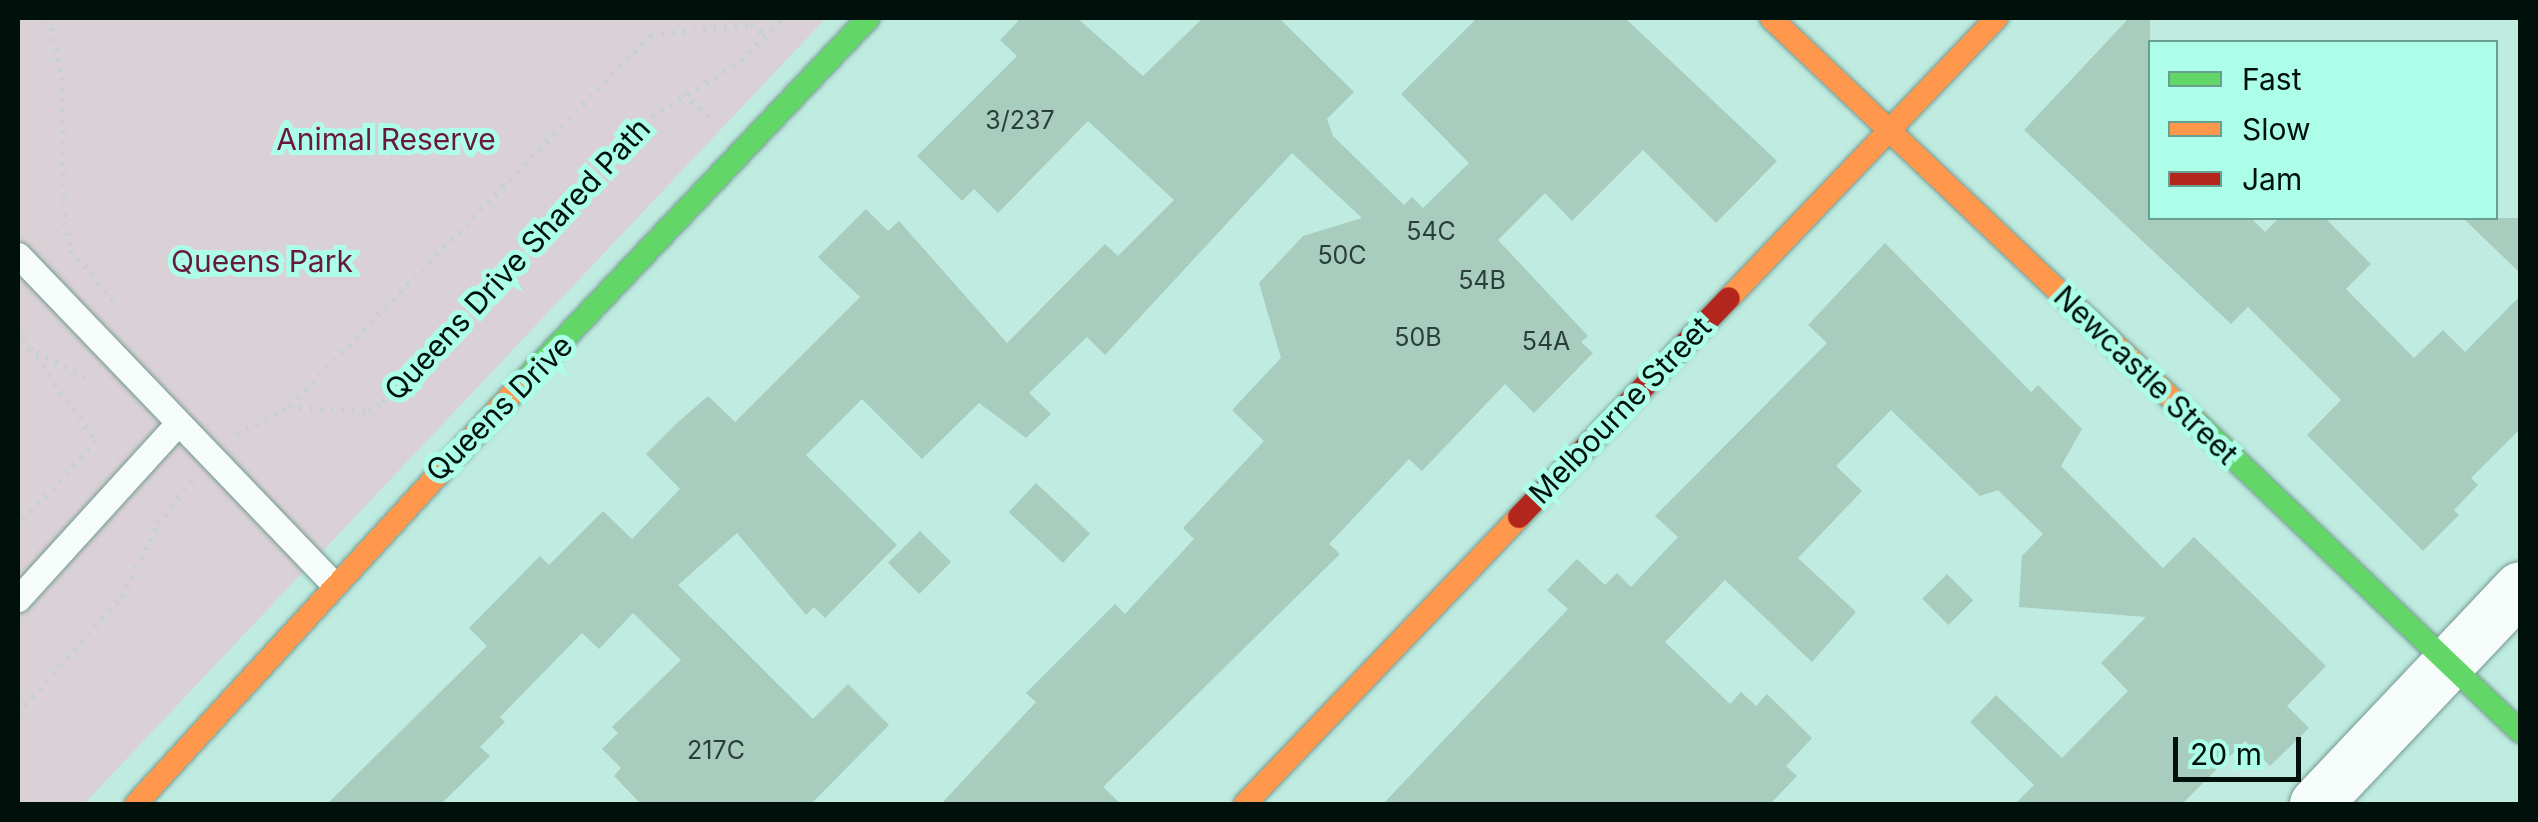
<!DOCTYPE html>
<html>
<head>
<meta charset="utf-8">
<style>
  body { margin:0 }
  #map { position:relative; width:2538px; height:822px; overflow:hidden; background:#bfebe0; font-family:Inter,sans-serif }
  div>[style] { position:absolute }
  .green>* { inset:0; background:#dad1d6 }
  .building>* { inset:0; background:#a8ccbd; transform-origin:0 0 }
  .path>* { height:6px; margin-top:-3px; transform-origin:0; background:repeating-linear-gradient(90deg,#c5d2cf 0 2.5px,transparent 0 10.5px) }
  .roads { filter:drop-shadow(0 0 2px #759991) drop-shadow(0 0 2px #759991) }
  .lane>* { height:25px; margin:-12.5px; padding:0 12.5px; transform-origin:12.5px; border-radius:12.5px; background:#f5fcfa }
  .street>* { height:52px; margin:-26px; padding:0 26px; transform-origin:26px; border-radius:26px; background:#f5fcfa }
  .fast>* { height:22px; margin:-11px; padding:0 11px; transform-origin:11px; border-radius:11px; background:#63d668 }
  .slow>* { height:22px; margin:-11px; padding:0 11px; transform-origin:11px; border-radius:11px; background:#ff974d }
  .jam>* { height:22px; margin:-11px; padding:0 11px; transform-origin:11px; border-radius:11px; background:#b3261e }
  span { translate:-50% -50%; white-space:nowrap; text-align:center; line-height:1.15; -webkit-text-stroke:10px #acfee8; paint-order:stroke }
  .number-label { font-size:25px; color:#2a3f38 }
  .number-label span { -webkit-text-stroke-width:0 }
  .park-label { font-size:30px; color:#69193f }
  .street-label { font-size:30px; color:#00100b }
  .frame { position:absolute; inset:0; border:20px solid #00100b; pointer-events:none }
  .legend { position:absolute; left:2148px; top:40px; width:350px; height:180px; box-sizing:border-box; background:#acfee8; border:2px solid #679f90; margin:0; padding:12px 18px; list-style:none; font-size:30px; color:#00100b }
  .legend li { display:flex; align-items:center; gap:20px; height:50px }
  .legend b { width:50px; border:2px solid #679f90 }
  .scale { position:absolute; left:2173px; top:737px; width:128px; height:45px; box-sizing:border-box; border:5px solid #00100b; border-top:0; padding-left:12px; font-size:30px; line-height:35px; white-space:nowrap; color:#00100b; -webkit-text-stroke:8px #acfee8; paint-order:stroke }
</style>
</head>
<body>
<div id="map">
  <div class="green">
    <i style="clip-path:polygon(18px 18px,826px 18px,84px 804px,18px 804px)"></i>
  </div>
  <div class="building">
    <i style="clip-path:polygon(1021px 18px,1077px 18px,1143px 76px,1203px 18px,1279px 18px,1354px 92px,1327px 119px,1333px 136px,1404px 205px,1412px 197px,1423px 208px,1469px 163px,1401px 94px,1477px 18px,1625px 18px,1777px 161px,1716px 223px,1643px 150px,1572px 221px,1545px 193px,1498px 240px,1588px 336px,1581px 342px,1593px 353px,1534px 413px,1505px 384px,1422px 471px,1409px 459px,1329px 544px,1340px 554px,1103px 787px,1121px 804px,941px 804px,1036px 702px,1026px 693px,1115px 604px,1125px 614px,1194px 539px,1183px 528px,1264px 441px,1232px 410px,1281px 358px,1259px 283px,1303px 236px,1362px 218px,1292px 153px,1105px 355px,1087px 337px,1029px 393px,1051px 414px,1026px 438px,979px 403px,922px 459px,862px 399px,806px 455px,897px 545px,825px 618px,814px 607px,806px 615px,737px 533px,678px 585px,813px 719px,848px 684px,889px 725px,811px 804px,641px 804px,614px 776px,621px 768px,602px 749px,618px 733px,612px 727px,681px 660px,633px 613px,599px 649px,582px 633px,500px 717px,505px 722px,480px 747px,490px 756px,441px 804px,327px 804px,487px 646px,469px 628px,540px 556px,549px 565px,603px 511px,632px 539px,680px 489px,646px 454px,676px 424px,708px 396px,735px 422px,860px 297px,818px 257px,866px 209px,888px 231px,899px 221px,1007px 343px,1105px 244px,1118px 256px,1174px 200px,1088px 121px,998px 213px,974px 189px,962px 201px,917px 156px,1017px 56px,1000px 40px)"></i>
    <i style="clip-path:polygon(2129px 18px,2150px 18px,2150px 218px,2251px 218px,2265px 232px,2279px 218px,2325px 218px,2371px 264px,2346px 289px,2414px 358px,2443px 330px,2465px 352px,2520px 296px,2520px 429px,2471px 478px,2478px 485px,2454px 510px,2459px 515px,2423px 551px,2307px 435px,2341px 400px,2248px 307px,2231px 324px,2024px 130px)"></i>
    <i style="clip-path:polygon(2463px 218px,2520px 218px,2520px 273px)"></i>
    <i style="clip-path:polygon(1885px 243px,2031px 392px,2038px 385px,2082px 429px,2061px 466px,2163px 568px,2194px 537px,2326px 666px,2287px 706px,2309px 728px,2270px 766px,2245px 741px,2182px 804px,2015px 804px,2034px 785px,1970px 722px,1996px 695px,2062px 758px,2128px 691px,2101px 663px,2146px 617px,2019px 607px,2022px 556px,2043px 534px,1998px 490px,1980px 496px,1891px 410px,1836px 466px,1862px 491px,1798px 558px,1856px 612px,1812px 662px,1725px 580px,1665px 642px,1730px 704px,1741px 692px,1756px 706px,1767px 694px,1812px 738px,1786px 766px,1797px 776px,1770px 804px,1383px 804px,1568px 609px,1547px 590px,1577px 559px,1605px 585px,1617px 573px,1631px 587px,1678px 537px,1655px 516px,1827px 343px,1808px 325px)"></i>
    <i style="left:1036px;top:483px;width:74px;height:40px;rotate:43deg"></i>
    <i style="left:920px;top:531px;width:44px;height:45px;rotate:45deg"></i>
    <i style="left:1947px;top:574px;width:37px;height:35px;rotate:45deg"></i>
  </div>
  <div class="path">
    <i style="left:49px;top:18px;width:61px;rotate:77.8deg"></i>
    <i style="left:62px;top:78px;width:145px;rotate:89.2deg"></i>
    <i style="left:64px;top:223px;width:28px;rotate:75deg"></i>
    <i style="left:71px;top:250px;width:68px;rotate:49.8deg"></i>
    <i style="left:684px;top:94px;width:38px;rotate:42deg"></i>
    <i style="left:18px;top:332px;width:134px;rotate:54.4deg"></i>
    <i style="left:96px;top:441px;width:115px;rotate:132.5deg"></i>
    <i style="left:27px;top:348px;width:68px;rotate:26.2deg"></i>
    <i style="left:290px;top:406px;width:518px;rotate:-45.78deg"></i>
    <i style="left:651px;top:35px;width:102px;rotate:-6.2deg"></i>
    <i style="left:752px;top:24px;width:18px;rotate:45deg"></i>
    <i style="left:237px;top:435px;width:59px;rotate:-28.3deg"></i>
    <i style="left:289px;top:407px;width:80px;rotate:3.6deg"></i>
    <i style="left:369px;top:412px;width:17px;rotate:-36deg"></i>
    <i style="left:383px;top:402px;width:382px;rotate:-47.1deg"></i>
    <i style="left:643px;top:122px;width:116px;rotate:-31.6deg"></i>
    <i style="left:742px;top:61px;width:59px;rotate:-46.4deg"></i>
    <i style="left:18px;top:713px;width:156px;rotate:-48.1deg"></i>
    <i style="left:122px;top:597px;width:81px;rotate:-63.7deg"></i>
    <i style="left:158px;top:524px;width:56px;rotate:-51.5deg"></i>
  </div>
  <div class="roads">
    <div class="lane">
      <i style="left:18px;top:255px;width:453px;rotate:46.2deg"></i>
      <i style="left:18px;top:599px;width:236px;rotate:-47.7deg"></i>
    </div>
    <div class="street">
      <i style="left:2316px;top:804px;width:297px;rotate:-46.6deg"></i>
    </div>
    <div class="fast">
      <i style="left:525px;top:380px;width:499px;rotate:-46.5deg"></i>
      <i style="left:2194px;top:420px;width:451px;rotate:43.7deg"></i>
    </div>
    <div class="slow">
      <i style="left:1771px;top:18px;width:584px;rotate:43.54deg"></i>
      <i style="left:1729px;top:298px;width:388px;rotate:-46.3deg"></i>
      <i style="left:136px;top:804px;width:575px;rotate:-47.47deg"></i>
      <i style="left:1245px;top:804px;width:397px;rotate:-46.3deg"></i>
    </div>
    <div class="jam">
      <i style="left:1519px;top:517px;width:303px;rotate:-46.2deg"></i>
    </div>
  </div>
  <div class="number-label">
    <span style="left:1020px;top:120px">3/237</span>
    <span style="left:1431px;top:231px">54C</span>
    <span style="left:1342px;top:255px">50C</span>
    <span style="left:1482px;top:280px">54B</span>
    <span style="left:1418px;top:337px">50B</span>
    <span style="left:1546px;top:341px">54A</span>
    <span style="left:716px;top:750px">217C</span>
  </div>
  <div class="park-label">
    <span style="left:386px;top:139px">Animal Reserve</span>
    <span style="left:262px;top:261px">Queens Park</span>
  </div>
  <div class="street-label">
    <span style="left:517px;top:259px;rotate:-47deg">Queens Drive Shared Path</span>
    <span style="left:2146px;top:375px;rotate:44deg">Newcastle Street</span>
    <span style="left:499px;top:408px;rotate:-45deg">Queens Drive</span>
    <span style="left:1620px;top:410px;rotate:-46deg">Melbourne Street</span>
  </div>
  <div class="frame"></div>
  <ul class="legend">
  <li><b style="height:12px;background:#63d668"></b>Fast</li>
  <li><b style="height:12px;background:#ff974d"></b>Slow</li>
  <li><b style="height:12px;background:#b3261e"></b>Jam</li>
  </ul>
  <div class="scale">20 m</div>
</div>
</body>
</html>
